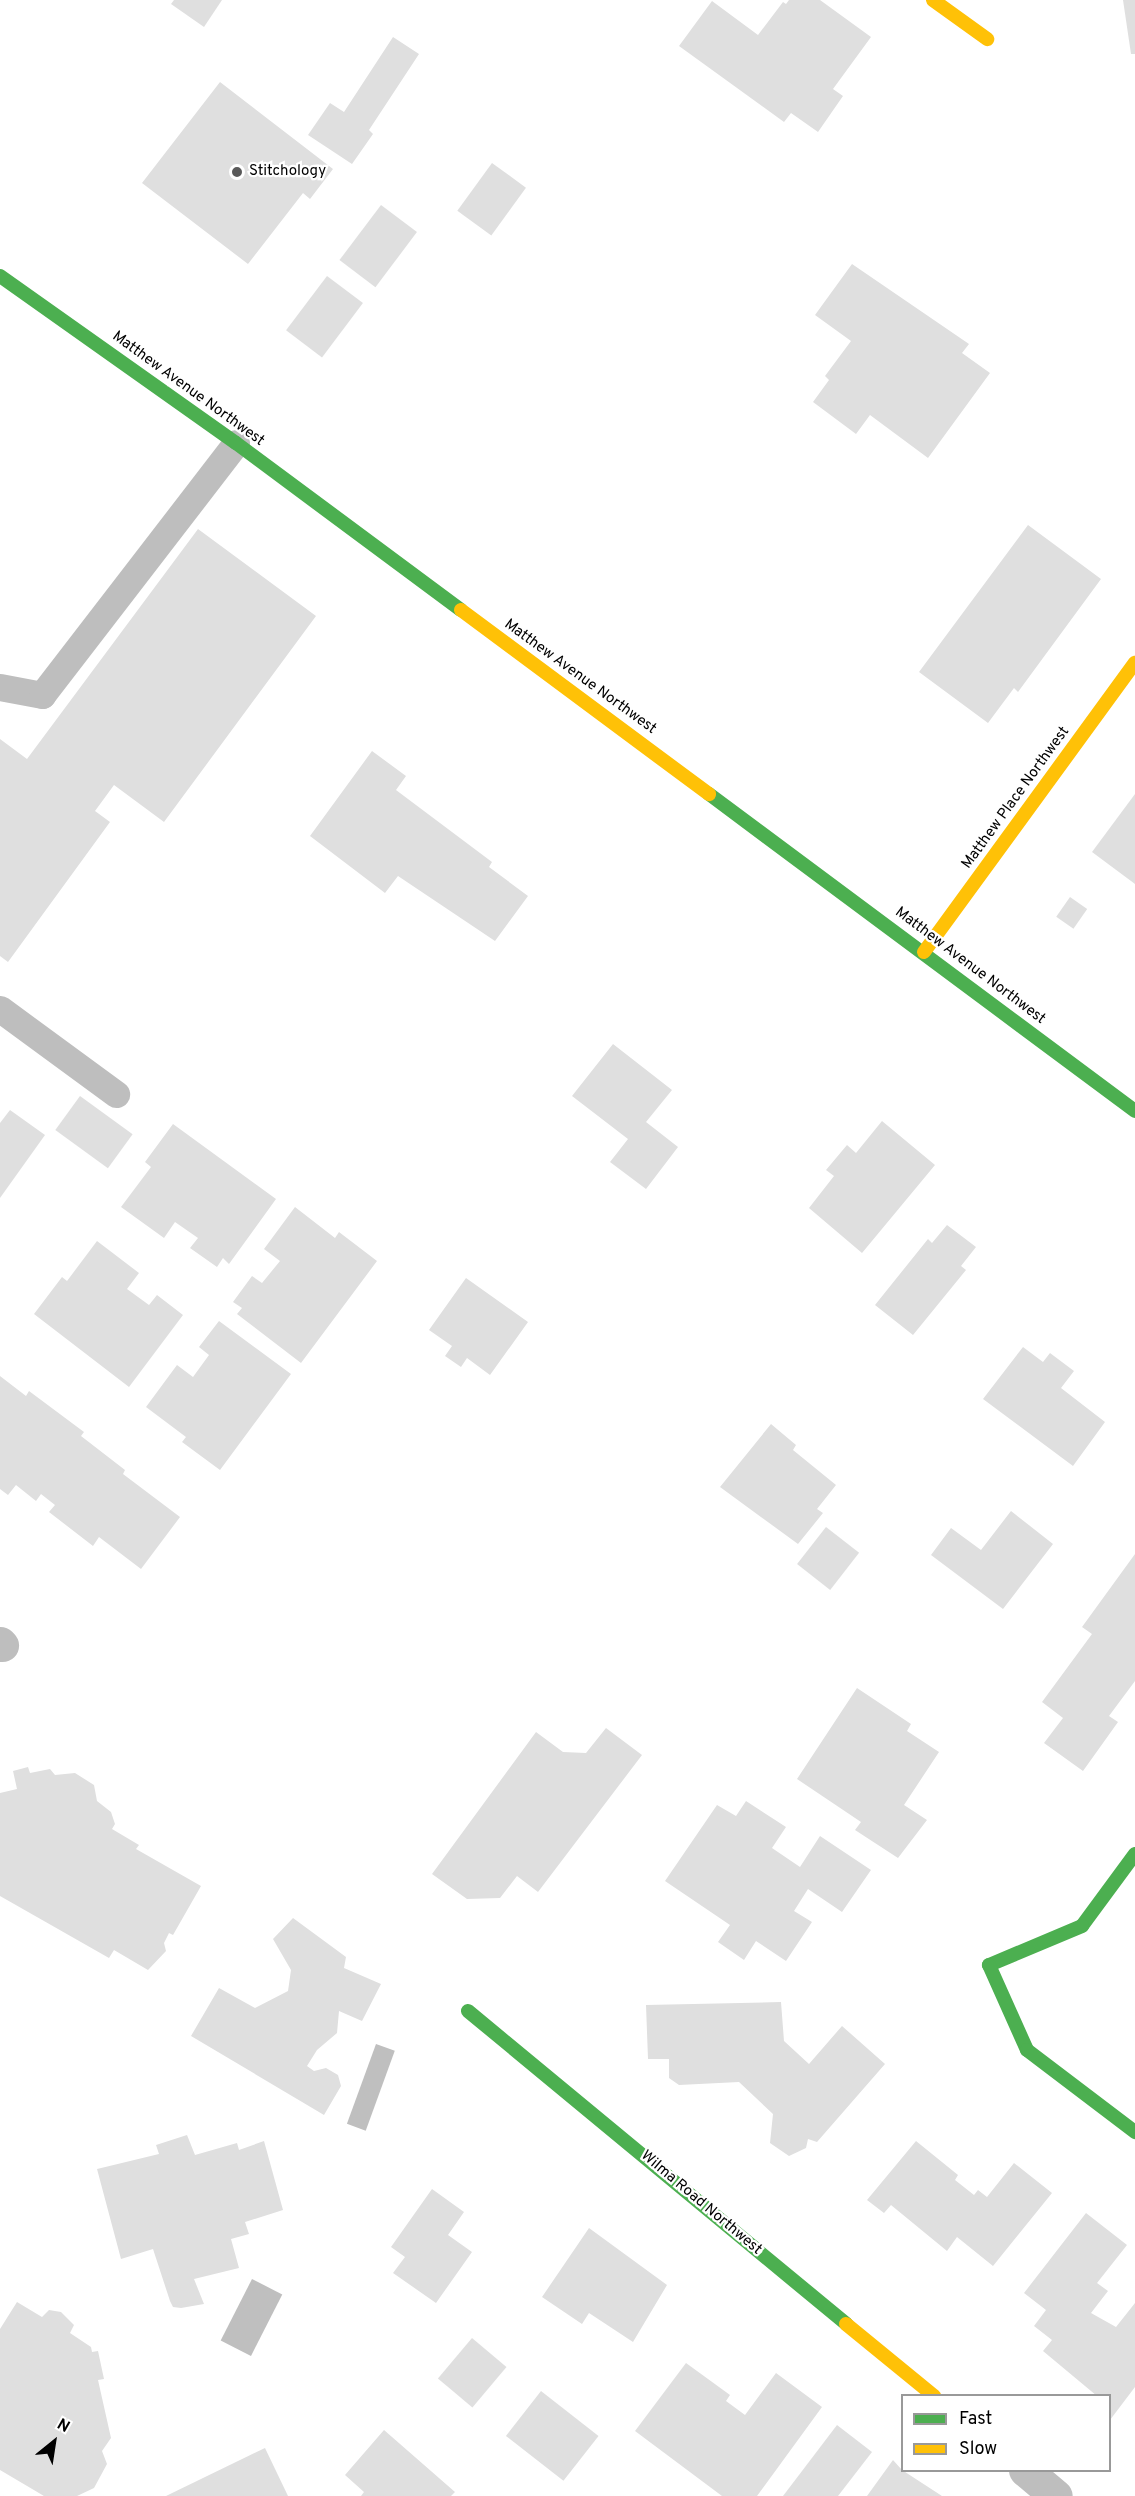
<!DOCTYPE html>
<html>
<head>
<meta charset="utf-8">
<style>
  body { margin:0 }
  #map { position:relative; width:1135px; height:2496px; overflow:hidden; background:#fff; font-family:Overpass,sans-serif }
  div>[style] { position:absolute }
  .water>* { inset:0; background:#bfbfbf; transform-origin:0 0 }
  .building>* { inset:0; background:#dfdfdf; transform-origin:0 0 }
  .lane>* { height:27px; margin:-13.5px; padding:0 13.5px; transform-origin:13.5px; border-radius:13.5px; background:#bebebe }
  .street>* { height:33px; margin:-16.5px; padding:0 16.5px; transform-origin:16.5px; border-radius:16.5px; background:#bebebe }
  .fast>* { height:14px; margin:-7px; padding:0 7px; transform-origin:7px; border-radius:7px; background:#4caf50 }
  .slow>* { height:14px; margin:-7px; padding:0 7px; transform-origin:7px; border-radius:7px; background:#ffc107 }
  .dots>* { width:16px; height:16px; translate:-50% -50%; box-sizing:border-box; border:3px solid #fff; border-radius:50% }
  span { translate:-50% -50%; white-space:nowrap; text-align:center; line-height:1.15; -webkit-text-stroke:4.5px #fff; paint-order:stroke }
  .poi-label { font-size:15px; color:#000 }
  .left { translate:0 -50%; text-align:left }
  .street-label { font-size:15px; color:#000 }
  .legend { position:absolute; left:901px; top:2394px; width:210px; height:78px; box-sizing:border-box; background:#fff; border:2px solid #999; margin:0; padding:8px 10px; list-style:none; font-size:18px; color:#000 }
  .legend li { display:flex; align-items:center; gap:12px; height:30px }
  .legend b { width:30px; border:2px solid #999 }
  .north { position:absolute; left:24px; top:2412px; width:60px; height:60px; -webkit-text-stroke:4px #fff; paint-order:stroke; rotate:30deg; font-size:16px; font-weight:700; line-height:24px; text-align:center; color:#000 }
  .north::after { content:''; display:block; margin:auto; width:21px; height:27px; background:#000; clip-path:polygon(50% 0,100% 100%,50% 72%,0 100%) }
</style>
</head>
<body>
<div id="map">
  <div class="water">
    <i style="left:376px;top:2044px;width:20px;height:85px;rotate:20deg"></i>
    <i style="left:252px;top:2279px;width:34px;height:69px;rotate:27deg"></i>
  </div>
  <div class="building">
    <i style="clip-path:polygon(174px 0,222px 0,204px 27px,171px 4px)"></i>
    <i style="clip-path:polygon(789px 0,820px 0,871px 37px,833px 89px,843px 96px,818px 132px,791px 113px,784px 122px,679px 46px,712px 1px,758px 35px,783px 2px,786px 4px)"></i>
    <i style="clip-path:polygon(1123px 0,1135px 0,1135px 54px,1131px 54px)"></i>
    <i style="clip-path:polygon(393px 37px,419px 54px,369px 130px,373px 134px,352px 164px,308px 135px,330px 103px,344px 112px)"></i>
    <i style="clip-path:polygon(220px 82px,333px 169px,310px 199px,303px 193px,248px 264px,142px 183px)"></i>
    <i style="left:492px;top:163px;width:42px;height:59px;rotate:36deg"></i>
    <i style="left:381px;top:205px;width:45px;height:69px;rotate:37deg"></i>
    <i style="clip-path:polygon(852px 264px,969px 344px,962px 353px,990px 373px,928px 458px,870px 415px,856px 434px,813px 402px,829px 380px,825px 376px,851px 341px,815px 315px)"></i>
    <i style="left:327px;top:276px;width:45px;height:68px;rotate:37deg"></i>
    <i style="clip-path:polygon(1028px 525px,1101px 579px,1018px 692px,1014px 688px,988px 723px,919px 672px)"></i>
    <i style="clip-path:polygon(198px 529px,316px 616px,164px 822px,114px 785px,95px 811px,110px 822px,8px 962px,0 956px,0 739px,27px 759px)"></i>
    <i style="clip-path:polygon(372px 751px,406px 776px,396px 790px,492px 862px,489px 867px,528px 896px,495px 941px,398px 876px,385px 893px,310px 836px)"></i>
    <i style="clip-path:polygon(1135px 794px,1135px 884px,1092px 852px)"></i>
    <i style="left:1070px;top:897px;width:21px;height:24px;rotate:35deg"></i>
    <i style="clip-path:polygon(613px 1044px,672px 1090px,646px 1122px,678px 1147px,646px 1189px,610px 1162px,628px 1139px,572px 1096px)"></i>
    <i style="left:80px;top:1096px;width:65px;height:42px;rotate:36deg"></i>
    <i style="clip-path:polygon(10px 1110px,45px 1135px,0 1198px,0 1123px)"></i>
    <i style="clip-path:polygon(882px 1121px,935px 1165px,862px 1253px,809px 1208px,834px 1176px,826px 1170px,847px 1145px,856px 1153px)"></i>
    <i style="clip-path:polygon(173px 1124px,276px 1199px,229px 1264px,223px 1258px,217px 1267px,190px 1248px,198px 1238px,175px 1222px,164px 1238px,121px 1207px,151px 1167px,145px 1162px)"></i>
    <i style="clip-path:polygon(295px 1207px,335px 1238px,339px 1232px,377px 1261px,301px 1363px,237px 1314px,242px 1308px,233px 1302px,252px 1276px,262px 1283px,280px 1261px,264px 1249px)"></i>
    <i style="clip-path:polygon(947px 1225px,976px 1247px,961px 1266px,966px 1270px,913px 1335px,875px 1305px,928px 1239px,932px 1243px)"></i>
    <i style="clip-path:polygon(97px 1241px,139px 1273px,127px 1289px,149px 1305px,157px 1295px,183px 1315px,129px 1387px,34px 1314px,62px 1277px,67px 1281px)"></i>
    <i style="clip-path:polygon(466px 1278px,528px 1322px,490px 1375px,467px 1358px,461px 1367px,445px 1356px,452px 1346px,429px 1330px)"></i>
    <i style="clip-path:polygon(219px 1321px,291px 1374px,220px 1470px,182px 1442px,186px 1437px,146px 1407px,177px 1365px,193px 1377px,209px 1355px,199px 1347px)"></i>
    <i style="clip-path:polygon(1023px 1347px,1043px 1362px,1050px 1353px,1074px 1371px,1061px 1388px,1105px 1422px,1073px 1466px,983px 1399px)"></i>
    <i style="clip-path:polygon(0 1376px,26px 1396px,29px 1391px,84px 1432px,81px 1436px,125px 1470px,123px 1474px,180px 1517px,141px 1569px,99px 1537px,93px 1546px,49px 1512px,55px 1505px,41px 1494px,36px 1501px,16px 1485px,8px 1495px,0 1489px)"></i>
    <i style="clip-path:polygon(771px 1424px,796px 1445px,793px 1450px,836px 1485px,817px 1509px,823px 1513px,798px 1544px,720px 1487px)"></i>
    <i style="clip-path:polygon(1011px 1511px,1053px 1544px,1003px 1609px,931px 1555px,951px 1528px,981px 1550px)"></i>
    <i style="left:826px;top:1527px;width:42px;height:47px;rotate:38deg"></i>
    <i style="clip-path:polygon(1135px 1554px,1135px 1681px,1109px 1716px,1118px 1722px,1083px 1771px,1044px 1743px,1063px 1718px,1042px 1702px,1092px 1634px,1082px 1627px)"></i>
    <i style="clip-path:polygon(857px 1688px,911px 1724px,907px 1731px,939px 1752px,904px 1805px,927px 1820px,898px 1858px,855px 1830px,861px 1822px,797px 1779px)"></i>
    <i style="clip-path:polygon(606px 1728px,642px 1755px,538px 1892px,517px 1876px,500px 1898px,467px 1899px,432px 1874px,536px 1732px,563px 1752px,586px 1753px)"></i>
    <i style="clip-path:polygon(28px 1767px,30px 1773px,50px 1769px,55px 1775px,75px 1773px,94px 1785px,97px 1801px,111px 1812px,115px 1824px,112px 1829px,139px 1845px,136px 1849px,201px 1886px,173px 1935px,169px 1933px,164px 1943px,166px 1951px,148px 1970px,114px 1950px,109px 1958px,0 1896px,0 1793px,17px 1789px,13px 1771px)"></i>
    <i style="clip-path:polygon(746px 1801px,786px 1827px,772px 1848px,800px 1867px,820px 1836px,871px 1870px,842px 1912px,808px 1889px,794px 1911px,812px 1922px,786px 1961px,756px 1941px,744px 1960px,718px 1942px,730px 1925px,665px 1881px,717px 1805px,736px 1816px)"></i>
    <i style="clip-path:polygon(293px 1918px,346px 1957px,344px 1968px,381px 1984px,362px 2021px,339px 2011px,337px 2033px,317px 2050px,307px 2066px,314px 2071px,326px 2068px,338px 2075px,341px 2086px,324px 2115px,191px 2036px,219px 1988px,255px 2008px,288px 1991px,291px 1970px,273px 1939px)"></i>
    <i style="clip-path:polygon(781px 2002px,784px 2041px,809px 2064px,842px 2026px,885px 2064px,817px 2142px,808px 2139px,806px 2148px,789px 2156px,770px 2143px,773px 2114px,739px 2082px,679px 2085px,669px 2078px,669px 2059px,648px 2059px,646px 2005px)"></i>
    <i style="clip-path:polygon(187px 2135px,195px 2155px,237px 2143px,239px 2150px,264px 2141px,283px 2210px,245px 2222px,249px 2234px,231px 2239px,239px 2268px,194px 2279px,204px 2304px,181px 2308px,173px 2307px,170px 2301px,153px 2249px,121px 2259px,97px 2169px,159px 2154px,156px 2145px)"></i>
    <i style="clip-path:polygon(916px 2141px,958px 2175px,955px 2180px,974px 2195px,978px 2190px,987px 2197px,1014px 2163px,1052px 2193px,993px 2266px,957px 2237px,947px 2251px,891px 2205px,884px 2213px,867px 2200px)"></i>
    <i style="clip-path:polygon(432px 2189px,464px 2212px,448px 2235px,472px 2252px,436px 2303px,393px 2273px,405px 2257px,391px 2247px)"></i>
    <i style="clip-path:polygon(1086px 2213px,1127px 2245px,1097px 2283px,1108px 2291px,1091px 2313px,1116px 2327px,1135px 2303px,1135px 2387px,1110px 2420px,1110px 2396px,1097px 2396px,1043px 2351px,1052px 2340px,1034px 2326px,1046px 2310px,1024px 2293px)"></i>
    <i style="clip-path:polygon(589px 2228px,667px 2285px,633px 2342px,589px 2313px,582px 2324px,542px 2297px)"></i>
    <i style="clip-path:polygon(17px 2302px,42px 2317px,49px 2310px,61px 2312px,74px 2325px,70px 2333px,91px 2347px,92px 2352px,98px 2351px,104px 2379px,98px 2380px,111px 2438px,102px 2451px,107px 2464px,94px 2488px,77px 2496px,44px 2496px,0 2470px,0 2329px)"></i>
    <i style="left:472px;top:2338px;width:45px;height:53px;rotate:40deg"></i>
    <i style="clip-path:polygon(686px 2363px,730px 2395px,726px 2401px,745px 2415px,776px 2373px,822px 2407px,757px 2496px,722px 2496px,635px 2431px)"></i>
    <i style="left:541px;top:2391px;width:73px;height:57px;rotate:38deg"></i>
    <i style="clip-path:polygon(837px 2425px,872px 2452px,838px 2496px,783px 2496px)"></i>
    <i style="clip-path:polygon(384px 2430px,455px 2492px,451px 2496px,361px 2496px,364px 2492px,345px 2475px)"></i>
    <i style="clip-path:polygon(265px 2448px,288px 2496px,166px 2496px)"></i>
    <i style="clip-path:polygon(893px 2460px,902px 2470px,942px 2496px,867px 2496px)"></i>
  </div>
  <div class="lane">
    <i style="left:0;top:687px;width:43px;rotate:10.8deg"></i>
    <i style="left:42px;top:695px;width:318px;rotate:-52.4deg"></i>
    <i style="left:0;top:1009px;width:144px;rotate:36.2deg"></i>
  </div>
  <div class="street">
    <i style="left:0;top:1643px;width:3px;rotate:45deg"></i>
    <i style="left:1025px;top:2470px;width:40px;rotate:40deg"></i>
  </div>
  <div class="fast">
    <i style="left:0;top:276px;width:289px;rotate:35.3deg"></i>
    <i style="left:236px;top:443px;width:280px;rotate:36.6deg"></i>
    <i style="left:709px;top:794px;width:531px;rotate:36.65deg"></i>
    <i style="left:1135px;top:1854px;width:89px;rotate:126.4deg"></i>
    <i style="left:1082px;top:1926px;width:101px;rotate:157.2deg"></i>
    <i style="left:989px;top:1965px;width:93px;rotate:65.9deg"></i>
    <i style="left:1027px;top:2050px;width:136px;rotate:37.2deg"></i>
    <i style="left:468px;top:2011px;width:491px;rotate:39.6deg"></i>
  </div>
  <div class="slow">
    <i style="left:933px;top:0;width:67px;rotate:35.8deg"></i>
    <i style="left:461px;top:610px;width:309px;rotate:36.6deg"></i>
    <i style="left:924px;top:952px;width:358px;rotate:-53.9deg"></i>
    <i style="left:846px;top:2324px;width:114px;rotate:39.3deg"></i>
  </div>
  <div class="dots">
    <i style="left:237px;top:172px;background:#595959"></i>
  </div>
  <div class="poi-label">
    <span class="left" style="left:249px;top:172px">Stitchology</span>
  </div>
  <div class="street-label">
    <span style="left:188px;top:389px;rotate:36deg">Matthew Avenue Northwest</span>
    <span style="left:580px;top:677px;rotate:36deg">Matthew Avenue Northwest</span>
    <span style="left:1016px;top:798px;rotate:-54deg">Matthew Place Northwest</span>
    <span style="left:970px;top:966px;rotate:37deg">Matthew Avenue Northwest</span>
    <span style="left:701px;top:2203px;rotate:40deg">Wilma Road Northwest</span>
  </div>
  <ul class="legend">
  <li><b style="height:8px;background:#4caf50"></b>Fast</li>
  <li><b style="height:8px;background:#ffc107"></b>Slow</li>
  </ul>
  <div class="north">N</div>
</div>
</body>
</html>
